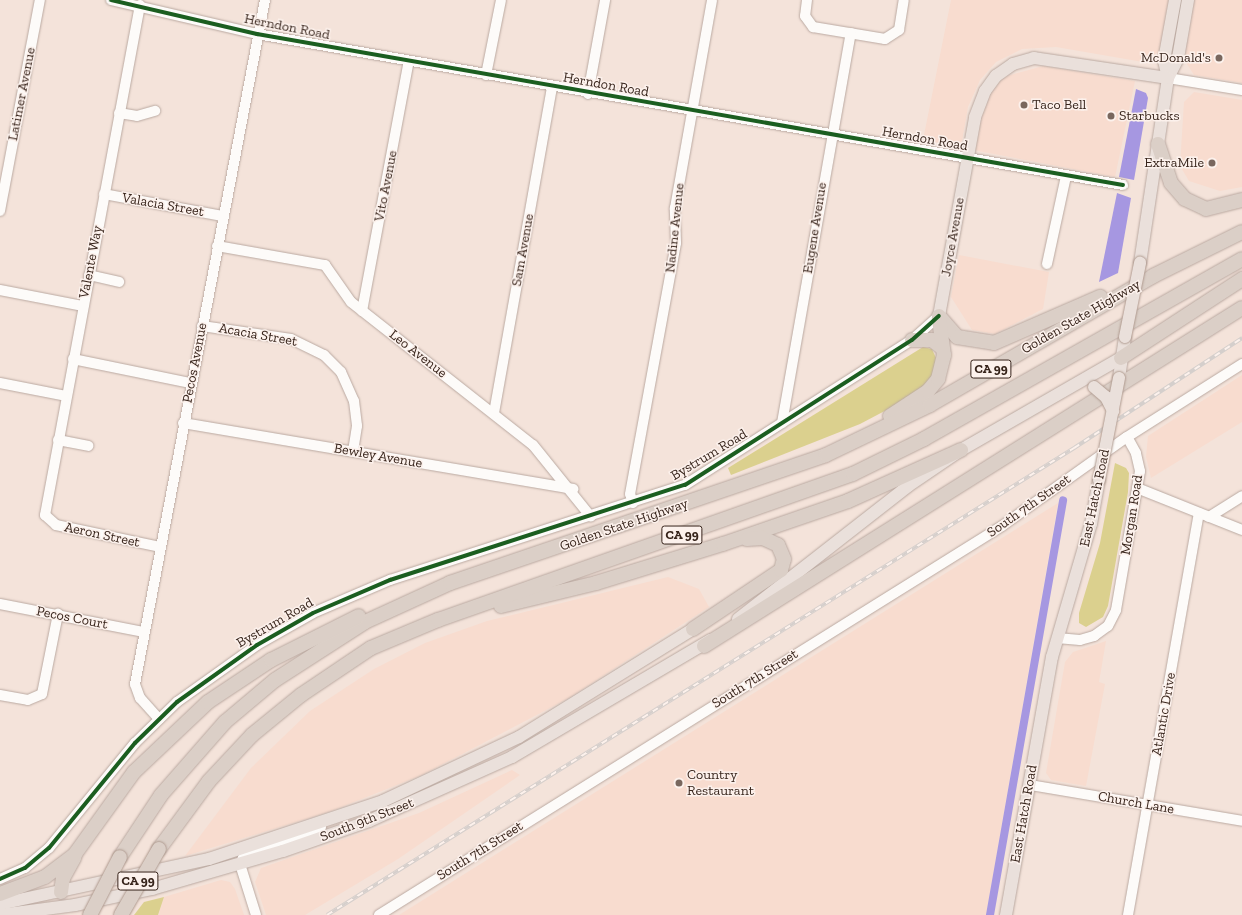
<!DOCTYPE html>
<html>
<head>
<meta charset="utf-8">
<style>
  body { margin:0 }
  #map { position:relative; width:1242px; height:915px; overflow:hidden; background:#f4e3da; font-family:"Zilla Slab",serif }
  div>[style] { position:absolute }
  .built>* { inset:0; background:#f8dccf }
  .green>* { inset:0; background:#dbd08e }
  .water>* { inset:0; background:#a697e1 }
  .canal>* { height:8px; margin:-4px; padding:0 4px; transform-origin:4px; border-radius:4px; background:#a697e1 }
  .roads { filter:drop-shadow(0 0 1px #baa9a1) drop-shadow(0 0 1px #baa9a1) }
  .minor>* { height:10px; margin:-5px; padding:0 5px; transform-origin:5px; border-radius:5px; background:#fdfbf9 }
  .major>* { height:12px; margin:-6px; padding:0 6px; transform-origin:6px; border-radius:6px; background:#eae0db }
  .highway>* { height:14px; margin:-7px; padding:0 7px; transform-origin:7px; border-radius:7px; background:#dbcfc7 }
  .rail>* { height:3.5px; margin-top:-1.75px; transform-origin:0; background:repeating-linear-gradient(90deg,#fcf1ec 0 6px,#d5cfcc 0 12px); box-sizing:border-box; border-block:1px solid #d5cfcc }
  .bridges { filter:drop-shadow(0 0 1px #af9a8f) drop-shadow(0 0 1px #af9a8f) }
  .major-bridge>* { height:12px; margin:-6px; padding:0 6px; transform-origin:6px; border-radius:6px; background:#eae0db }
  .highway-bridge>* { height:14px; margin:-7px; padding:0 7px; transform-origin:7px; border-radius:7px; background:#dbcfc7 }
  .cycleway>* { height:4px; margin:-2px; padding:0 2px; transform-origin:2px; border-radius:2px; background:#1b5e20 }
  .dots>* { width:11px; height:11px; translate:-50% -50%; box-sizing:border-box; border:2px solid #fcf1ec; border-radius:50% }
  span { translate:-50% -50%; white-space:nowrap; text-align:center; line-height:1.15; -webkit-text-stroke:3px #fcf1ec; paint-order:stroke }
  .shield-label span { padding:1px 3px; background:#fcf1ec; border:1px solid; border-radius:3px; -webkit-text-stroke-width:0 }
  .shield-label { font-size:13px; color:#37241b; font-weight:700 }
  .street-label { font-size:14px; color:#37241b }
  .poi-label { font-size:14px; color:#37241b }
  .right { translate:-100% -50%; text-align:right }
  .left { translate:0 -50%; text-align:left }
</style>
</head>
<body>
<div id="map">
  <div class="built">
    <i style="clip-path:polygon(951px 0,1242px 0,1242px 83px,1194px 75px,1187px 64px,1156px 53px,1143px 62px,1056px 47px,1022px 49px,996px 62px,980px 80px,968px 107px,962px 141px,956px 146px,923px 140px)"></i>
    <i style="clip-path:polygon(1043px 66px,1135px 81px,1115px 177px,973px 150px,982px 103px,1003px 77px)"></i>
    <i style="clip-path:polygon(1194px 92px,1242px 100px,1242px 187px,1220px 191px,1189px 181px,1180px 166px,1184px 102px)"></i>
    <i style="clip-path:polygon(959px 255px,1049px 272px,1043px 309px,995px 334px,972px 330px,951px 297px)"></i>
    <i style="clip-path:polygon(1242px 375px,1242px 422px,1151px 478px,1146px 457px,1148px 436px)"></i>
    <i style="clip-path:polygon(1058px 503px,986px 915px,399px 915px)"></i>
    <i style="clip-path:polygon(668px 577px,699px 589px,709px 607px,569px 698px,422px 775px,329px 812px,185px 856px,251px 768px,310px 711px,374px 669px,425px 643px,487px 621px)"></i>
    <i style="clip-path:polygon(1106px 641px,1099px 682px,1105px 684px,1086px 786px,1051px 780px,1046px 773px,1065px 662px,1073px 652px)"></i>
    <i style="clip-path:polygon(512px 770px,520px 775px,398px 859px,305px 915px,266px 915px,255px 882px,261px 868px,419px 813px)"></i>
    <i style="clip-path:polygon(221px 880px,230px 882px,235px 889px,244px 915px,158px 915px,164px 897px)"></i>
  </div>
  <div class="green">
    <i style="clip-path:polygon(923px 347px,932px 349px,936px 358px,932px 378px,915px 395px,860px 424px,731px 475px,728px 468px)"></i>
    <i style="clip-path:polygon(1115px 463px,1126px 468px,1129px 473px,1128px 492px,1108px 606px,1103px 617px,1086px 627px,1079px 623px,1079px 613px,1100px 543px)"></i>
    <i style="clip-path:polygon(164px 897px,158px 915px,134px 915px,144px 902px)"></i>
  </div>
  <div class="water">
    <i style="clip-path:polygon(1136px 89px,1146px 93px,1148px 98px,1134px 180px,1119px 177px)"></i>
    <i style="clip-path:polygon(1117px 193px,1131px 198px,1118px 273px,1099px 282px)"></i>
  </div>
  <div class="canal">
    <i style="left:990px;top:915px;width:421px;rotate:-80deg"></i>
  </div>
  <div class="roads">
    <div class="minor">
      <i style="left:111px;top:0;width:150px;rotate:13.1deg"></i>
      <i style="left:257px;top:34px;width:879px;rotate:9.89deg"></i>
      <i style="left:807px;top:0;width:16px;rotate:97deg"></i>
      <i style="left:805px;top:16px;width:14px;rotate:54deg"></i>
      <i style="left:813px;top:27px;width:73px;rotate:9.5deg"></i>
      <i style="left:885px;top:39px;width:17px;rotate:-33deg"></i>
      <i style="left:899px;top:30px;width:30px;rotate:-81deg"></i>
      <i style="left:140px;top:5px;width:519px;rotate:100.55deg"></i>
      <i style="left:45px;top:515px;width:15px;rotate:42deg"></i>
      <i style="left:56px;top:525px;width:106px;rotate:11.9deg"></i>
      <i style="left:486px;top:75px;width:76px;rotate:-78.7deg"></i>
      <i style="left:1168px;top:78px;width:75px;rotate:9.2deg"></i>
      <i style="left:588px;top:94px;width:96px;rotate:-79.7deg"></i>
      <i style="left:119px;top:113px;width:18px;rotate:9deg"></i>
      <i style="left:137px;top:116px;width:19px;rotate:-16deg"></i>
      <i style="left:104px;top:194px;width:121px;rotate:10.5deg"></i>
      <i style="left:0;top:211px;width:215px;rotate:-79.3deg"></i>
      <i style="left:217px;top:246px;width:110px;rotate:10deg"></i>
      <i style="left:325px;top:265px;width:45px;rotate:54.9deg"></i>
      <i style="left:351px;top:302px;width:231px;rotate:38.2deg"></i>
      <i style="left:533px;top:445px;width:92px;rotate:51.1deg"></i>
      <i style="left:1047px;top:264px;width:90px;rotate:-77.8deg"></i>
      <i style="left:89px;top:275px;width:31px;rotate:13deg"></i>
      <i style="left:0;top:290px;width:85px;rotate:10.9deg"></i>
      <i style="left:362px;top:311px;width:254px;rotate:-79.4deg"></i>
      <i style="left:202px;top:326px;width:90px;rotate:8.3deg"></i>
      <i style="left:291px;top:339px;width:37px;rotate:26deg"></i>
      <i style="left:324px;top:355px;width:24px;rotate:45deg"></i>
      <i style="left:341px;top:372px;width:32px;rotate:66deg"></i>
      <i style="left:354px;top:401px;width:25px;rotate:83deg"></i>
      <i style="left:357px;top:426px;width:25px;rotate:99deg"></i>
      <i style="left:73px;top:359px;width:119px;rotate:11.6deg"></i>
      <i style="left:0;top:383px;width:67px;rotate:11.1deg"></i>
      <i style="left:494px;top:413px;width:332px;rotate:-79.9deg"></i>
      <i style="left:183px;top:423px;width:396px;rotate:9.6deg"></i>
      <i style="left:782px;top:423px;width:396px;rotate:-80deg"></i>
      <i style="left:58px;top:440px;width:31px;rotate:11deg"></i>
      <i style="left:1137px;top:488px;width:113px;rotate:21.8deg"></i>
      <i style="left:633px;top:503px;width:9px;rotate:-108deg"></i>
      <i style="left:630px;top:494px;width:255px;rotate:-79.6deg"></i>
      <i style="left:676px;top:243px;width:35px;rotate:-92deg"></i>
      <i style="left:675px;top:208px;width:211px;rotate:-79.9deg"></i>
      <i style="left:1209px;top:517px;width:39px;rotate:-32deg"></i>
      <i style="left:0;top:604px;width:147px;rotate:11deg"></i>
      <i style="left:1057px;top:638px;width:23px;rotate:5deg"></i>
      <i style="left:1080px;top:640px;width:15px;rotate:-16deg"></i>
      <i style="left:1094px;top:636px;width:17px;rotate:-36deg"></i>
      <i style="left:1108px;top:626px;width:18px;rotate:-63deg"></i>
      <i style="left:1116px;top:610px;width:141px;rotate:-80.2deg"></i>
      <i style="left:1140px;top:471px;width:18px;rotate:-103deg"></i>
      <i style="left:1136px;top:453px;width:18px;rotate:-119deg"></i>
      <i style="left:0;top:695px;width:28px;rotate:10deg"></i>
      <i style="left:28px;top:700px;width:15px;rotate:-23deg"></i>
      <i style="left:42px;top:694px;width:82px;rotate:-78.7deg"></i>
      <i style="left:159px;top:719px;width:28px;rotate:-132deg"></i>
      <i style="left:140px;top:698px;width:15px;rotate:-110deg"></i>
      <i style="left:135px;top:684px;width:696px;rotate:-79.24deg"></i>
      <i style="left:1030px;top:785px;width:215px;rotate:9.6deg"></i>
      <i style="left:0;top:879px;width:27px;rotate:-24deg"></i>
      <i style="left:25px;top:868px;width:31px;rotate:-40deg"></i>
      <i style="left:49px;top:848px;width:136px;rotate:-50.7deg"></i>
      <i style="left:135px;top:743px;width:59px;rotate:-44.3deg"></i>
      <i style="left:177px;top:702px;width:98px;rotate:-35.5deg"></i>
      <i style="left:257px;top:645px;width:64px;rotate:-29.7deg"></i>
      <i style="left:313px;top:613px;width:84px;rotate:-23.2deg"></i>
      <i style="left:390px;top:580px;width:310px;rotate:-17.9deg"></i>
      <i style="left:685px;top:485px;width:269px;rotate:-32.6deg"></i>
      <i style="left:912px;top:340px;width:36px;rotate:-42deg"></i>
      <i style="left:256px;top:915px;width:53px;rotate:-107.4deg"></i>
      <i style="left:240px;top:864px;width:7px;rotate:-63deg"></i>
      <i style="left:243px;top:858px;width:84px;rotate:-21.7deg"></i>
      <i style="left:379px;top:915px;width:734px;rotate:-31.98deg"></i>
      <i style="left:1002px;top:526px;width:153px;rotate:-35.5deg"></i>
      <i style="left:1127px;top:437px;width:136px;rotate:-32.4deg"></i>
      <i style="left:1128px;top:915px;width:408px;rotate:-80deg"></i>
    </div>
    <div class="major">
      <i style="left:1168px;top:78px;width:18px;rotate:-103deg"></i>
      <i style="left:1164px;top:60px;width:61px;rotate:-79.6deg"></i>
      <i style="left:1140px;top:263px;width:187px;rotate:-81.4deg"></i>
      <i style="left:1168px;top:78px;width:22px;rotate:-63deg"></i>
      <i style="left:1178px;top:58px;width:59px;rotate:-80.2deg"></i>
      <i style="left:939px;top:316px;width:202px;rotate:-79.7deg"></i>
      <i style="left:975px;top:117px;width:28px;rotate:-69deg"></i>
      <i style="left:985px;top:91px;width:19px;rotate:-54deg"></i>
      <i style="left:996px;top:76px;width:21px;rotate:-35deg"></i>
      <i style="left:1013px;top:64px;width:22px;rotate:-16deg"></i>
      <i style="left:1034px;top:58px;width:135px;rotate:8.5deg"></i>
      <i style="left:1119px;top:378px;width:41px;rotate:-81.7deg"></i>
      <i style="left:738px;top:619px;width:216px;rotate:-38deg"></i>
      <i style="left:908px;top:486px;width:64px;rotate:-34.2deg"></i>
      <i style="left:961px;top:450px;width:185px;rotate:-29.9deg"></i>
      <i style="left:0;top:904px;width:214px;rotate:-12.2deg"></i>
      <i style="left:209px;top:859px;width:183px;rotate:-18.4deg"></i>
      <i style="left:383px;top:801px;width:150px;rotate:-25.2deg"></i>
      <i style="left:519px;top:737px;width:205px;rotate:-31.8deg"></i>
      <i style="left:0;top:915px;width:76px;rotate:-7.6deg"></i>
      <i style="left:75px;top:905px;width:79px;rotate:-11.7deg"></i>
      <i style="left:152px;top:889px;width:136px;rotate:-16.2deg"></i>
      <i style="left:283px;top:851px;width:91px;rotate:-19.2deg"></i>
      <i style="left:369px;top:821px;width:157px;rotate:-24.1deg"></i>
      <i style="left:512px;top:757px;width:231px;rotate:-30.5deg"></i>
      <i style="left:1006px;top:915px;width:262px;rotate:-79.9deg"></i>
      <i style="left:1052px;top:657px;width:139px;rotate:-73.7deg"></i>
      <i style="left:1091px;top:524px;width:45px;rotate:-79.7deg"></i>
    </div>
    <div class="highway">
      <i style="left:1158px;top:144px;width:41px;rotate:71.6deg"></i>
      <i style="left:1171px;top:183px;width:21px;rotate:49deg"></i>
      <i style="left:1185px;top:199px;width:23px;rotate:25deg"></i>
      <i style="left:1206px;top:209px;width:37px;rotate:-14deg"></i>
      <i style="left:939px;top:316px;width:28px;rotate:49deg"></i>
      <i style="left:957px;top:337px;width:37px;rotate:9deg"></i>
      <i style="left:994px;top:343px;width:116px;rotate:-23.5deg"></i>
      <i style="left:912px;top:340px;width:20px"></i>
      <i style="left:932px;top:340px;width:11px;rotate:38deg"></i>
      <i style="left:1121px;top:358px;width:145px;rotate:-33.1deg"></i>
      <i style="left:890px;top:416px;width:45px;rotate:-33.3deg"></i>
      <i style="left:928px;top:391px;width:16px;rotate:-50deg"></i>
      <i style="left:938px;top:379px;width:25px;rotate:-76deg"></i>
      <i style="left:944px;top:355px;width:37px;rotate:-98deg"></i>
      <i style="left:501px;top:606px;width:98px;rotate:-13.6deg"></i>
      <i style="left:596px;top:583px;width:133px;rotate:-17.1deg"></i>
      <i style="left:723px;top:544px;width:132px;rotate:-19deg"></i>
      <i style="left:848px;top:501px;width:124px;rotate:-24.3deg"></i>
      <i style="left:693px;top:629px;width:106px;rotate:-33.8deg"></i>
      <i style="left:781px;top:570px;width:11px;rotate:-75deg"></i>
      <i style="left:784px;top:559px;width:15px;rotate:-113deg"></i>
      <i style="left:778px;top:545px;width:17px;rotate:-155deg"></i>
      <i style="left:763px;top:538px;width:16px;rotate:176deg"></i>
      <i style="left:704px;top:646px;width:635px;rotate:-32.14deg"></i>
      <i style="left:159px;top:849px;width:84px;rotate:-53.7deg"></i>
      <i style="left:209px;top:781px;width:63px;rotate:-46.9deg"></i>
      <i style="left:252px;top:735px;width:63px;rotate:-39.2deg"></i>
      <i style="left:301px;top:695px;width:84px;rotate:-33.9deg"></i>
      <i style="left:371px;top:648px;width:73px;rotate:-22.7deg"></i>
      <i style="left:438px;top:620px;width:440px;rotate:-19.4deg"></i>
      <i style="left:853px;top:474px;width:79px;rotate:-26.2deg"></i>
      <i style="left:924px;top:439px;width:365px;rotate:-29.5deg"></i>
      <i style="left:120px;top:857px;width:74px;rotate:-56.5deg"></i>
      <i style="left:161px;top:795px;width:97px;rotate:-48.8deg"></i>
      <i style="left:225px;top:722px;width:65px;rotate:-40deg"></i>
      <i style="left:275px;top:680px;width:107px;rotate:-32.8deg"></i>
      <i style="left:365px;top:622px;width:94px;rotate:-24.6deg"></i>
      <i style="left:450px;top:583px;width:397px;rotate:-18.8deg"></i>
      <i style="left:826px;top:455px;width:115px;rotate:-25.7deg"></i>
      <i style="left:930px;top:405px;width:258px;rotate:-30deg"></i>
      <i style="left:1153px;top:276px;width:99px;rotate:-26.3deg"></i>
      <i style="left:61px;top:892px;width:14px;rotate:-82deg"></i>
      <i style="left:63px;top:878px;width:23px;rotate:-61deg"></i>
      <i style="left:0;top:894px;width:48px;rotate:-20.7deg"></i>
      <i style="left:45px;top:877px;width:38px;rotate:-37deg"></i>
      <i style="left:75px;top:854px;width:101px;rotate:-54.3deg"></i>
      <i style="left:134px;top:772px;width:102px;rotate:-43.4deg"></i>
      <i style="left:208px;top:702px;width:76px;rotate:-33.7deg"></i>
      <i style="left:271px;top:660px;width:98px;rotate:-26.6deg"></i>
    </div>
  </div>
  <div class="rail">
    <i style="left:327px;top:915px;width:881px;rotate:-32.01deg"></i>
    <i style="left:1074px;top:448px;width:201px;rotate:-33.2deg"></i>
  </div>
  <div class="bridges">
    <div class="major-bridge">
      <i style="left:1125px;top:337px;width:76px;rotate:-78.5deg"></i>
      <i style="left:1094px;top:387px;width:16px;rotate:40deg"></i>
      <i style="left:1106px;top:397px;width:16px;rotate:63deg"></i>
      <i style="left:1099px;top:480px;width:104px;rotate:-78.9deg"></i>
    </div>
    <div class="highway-bridge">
      <i style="left:90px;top:915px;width:65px;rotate:-62.7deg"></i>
      <i style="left:121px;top:915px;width:76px;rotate:-60.1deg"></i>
    </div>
  </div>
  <div class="cycleway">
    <i style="left:111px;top:0;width:150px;rotate:13.1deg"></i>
    <i style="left:257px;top:34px;width:879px;rotate:9.89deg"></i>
    <i style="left:0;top:879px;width:27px;rotate:-24deg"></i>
    <i style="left:25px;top:868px;width:31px;rotate:-40deg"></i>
    <i style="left:49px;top:848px;width:136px;rotate:-50.7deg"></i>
    <i style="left:135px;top:743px;width:59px;rotate:-44.3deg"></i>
    <i style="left:177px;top:702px;width:98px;rotate:-35.5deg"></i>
    <i style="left:257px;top:645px;width:64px;rotate:-29.7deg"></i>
    <i style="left:313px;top:613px;width:84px;rotate:-23.2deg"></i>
    <i style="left:390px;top:580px;width:310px;rotate:-17.9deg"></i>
    <i style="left:685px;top:485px;width:269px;rotate:-32.6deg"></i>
    <i style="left:912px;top:340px;width:36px;rotate:-42deg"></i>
  </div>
  <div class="dots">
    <i style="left:1219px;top:58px;background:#79675e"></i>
    <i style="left:1024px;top:105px;background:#79675e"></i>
    <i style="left:1111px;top:116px;background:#79675e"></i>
    <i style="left:1212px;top:163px;background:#79675e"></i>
    <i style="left:679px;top:783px;background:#79675e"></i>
  </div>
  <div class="shield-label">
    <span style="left:991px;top:369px">CA 99</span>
    <span style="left:682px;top:535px">CA 99</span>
    <span style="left:138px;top:881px">CA 99</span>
  </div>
  <div class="street-label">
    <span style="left:287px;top:27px;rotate:11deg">Herndon Road</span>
    <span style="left:606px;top:85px;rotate:10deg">Herndon Road</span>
    <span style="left:22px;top:94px;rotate:-79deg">Latimer Avenue</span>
    <span style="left:925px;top:139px;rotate:10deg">Herndon Road</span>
    <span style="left:386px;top:186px;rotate:-79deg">Vito Avenue</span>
    <span style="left:163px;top:205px;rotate:10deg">Valacia Street</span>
    <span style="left:675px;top:228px;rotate:-84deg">Nadine Avenue</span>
    <span style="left:815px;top:228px;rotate:-81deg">Eugene Avenue</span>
    <span style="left:953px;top:237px;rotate:-80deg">Joyce Avenue</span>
    <span style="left:523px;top:250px;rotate:-80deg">Sam Avenue</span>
    <span style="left:91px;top:262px;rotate:-79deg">Valente Way</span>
    <span style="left:1081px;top:317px;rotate:-30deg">Golden State Highway</span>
    <span style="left:258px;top:335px;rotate:10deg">Acacia Street</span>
    <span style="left:418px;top:354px;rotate:38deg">Leo Avenue</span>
    <span style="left:195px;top:363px;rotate:-79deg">Pecos Avenue</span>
    <span style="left:709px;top:455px;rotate:-31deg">Bystrum Road</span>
    <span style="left:378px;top:456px;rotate:10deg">Bewley Avenue</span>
    <span style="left:1095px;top:498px;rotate:-78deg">East Hatch Road</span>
    <span style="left:1029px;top:506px;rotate:-35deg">South 7th Street</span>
    <span style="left:1132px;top:515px;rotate:-81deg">Morgan Road</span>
    <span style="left:624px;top:525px;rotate:-19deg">Golden State Highway</span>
    <span style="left:102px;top:535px;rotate:12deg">Aeron Street</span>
    <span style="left:72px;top:618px;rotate:11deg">Pecos Court</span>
    <span style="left:275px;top:623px;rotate:-30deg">Bystrum Road</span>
    <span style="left:755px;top:679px;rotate:-32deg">South 7th Street</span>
    <span style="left:1164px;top:714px;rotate:-80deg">Atlantic Drive</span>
    <span style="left:1136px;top:803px;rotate:10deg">Church Lane</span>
    <span style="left:1024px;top:814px;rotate:-80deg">East Hatch Road</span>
    <span style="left:367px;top:820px;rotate:-21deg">South 9th Street</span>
    <span style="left:480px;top:851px;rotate:-32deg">South 7th Street</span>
  </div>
  <div class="poi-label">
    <span class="right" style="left:1211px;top:58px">McDonald's</span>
    <span class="left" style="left:1032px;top:105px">Taco Bell</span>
    <span class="left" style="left:1119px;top:116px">Starbucks</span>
    <span class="right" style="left:1204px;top:163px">ExtraMile</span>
    <span class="left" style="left:687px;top:783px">Country<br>Restaurant</span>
  </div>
</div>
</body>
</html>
